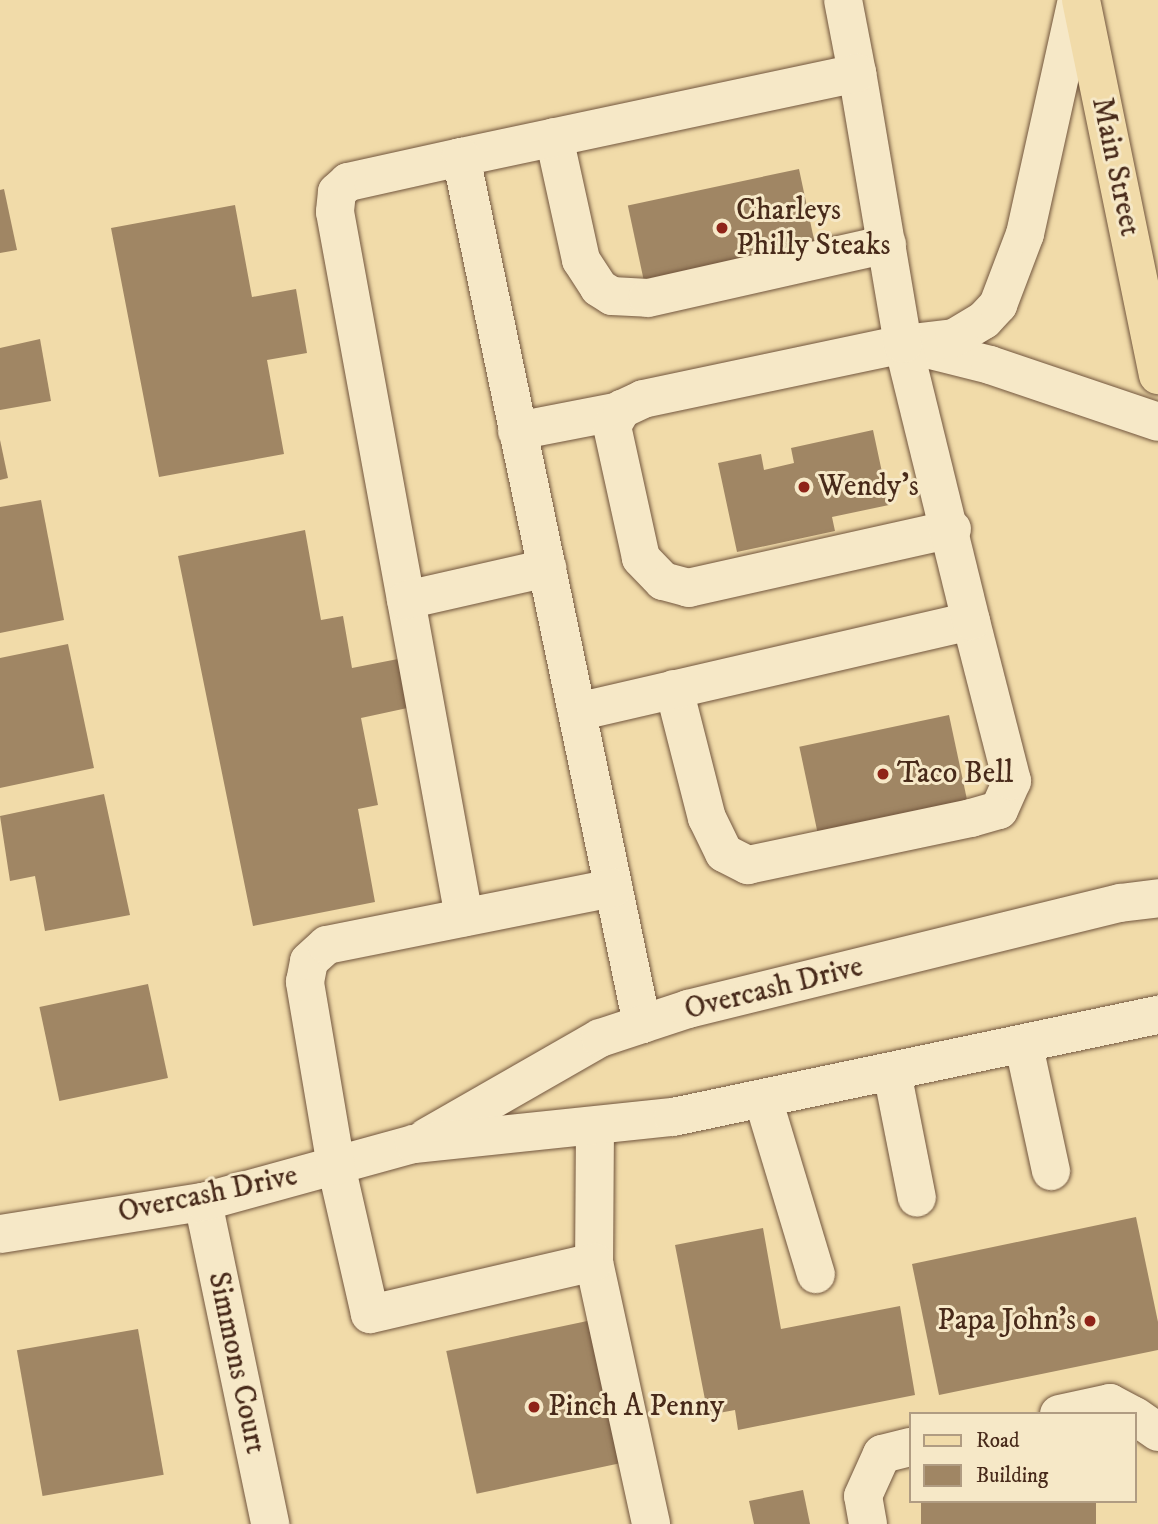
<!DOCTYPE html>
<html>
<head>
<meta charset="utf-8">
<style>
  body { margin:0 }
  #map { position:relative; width:1158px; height:1524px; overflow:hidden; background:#f1dba9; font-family:"IM FELL DW Pica",serif }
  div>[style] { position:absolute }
  .building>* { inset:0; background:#a08664; transform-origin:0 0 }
  .roads { filter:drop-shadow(0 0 2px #72563e) drop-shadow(0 0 2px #72563e) }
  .minor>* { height:38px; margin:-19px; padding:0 19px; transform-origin:19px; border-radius:19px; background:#f6e8c7 }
  .major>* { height:38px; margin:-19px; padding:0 19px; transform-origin:19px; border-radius:19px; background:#f1dba9 }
  .dots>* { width:19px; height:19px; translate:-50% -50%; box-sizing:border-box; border:4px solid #f6e8c7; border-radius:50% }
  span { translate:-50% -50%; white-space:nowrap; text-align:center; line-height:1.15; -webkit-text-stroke:6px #f6e8c7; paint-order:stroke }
  .street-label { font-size:30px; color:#482a1a }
  .poi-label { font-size:30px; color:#482a1a }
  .left { translate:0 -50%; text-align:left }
  .right { translate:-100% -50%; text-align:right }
  .legend { position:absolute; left:909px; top:1412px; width:228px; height:91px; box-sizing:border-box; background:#f6e8c7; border:2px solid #b09c82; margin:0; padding:9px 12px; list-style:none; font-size:21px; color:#482a1a }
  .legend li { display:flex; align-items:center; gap:14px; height:35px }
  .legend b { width:35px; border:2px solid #b09c82 }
</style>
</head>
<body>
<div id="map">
  <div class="building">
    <i style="left:799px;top:169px;width:86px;height:175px;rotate:78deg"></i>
    <i style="clip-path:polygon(4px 189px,17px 250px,0 253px,0 190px)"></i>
    <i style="clip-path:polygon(235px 205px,252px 297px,296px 289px,307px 353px,267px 360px,284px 454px,159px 477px,111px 228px)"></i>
    <i style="clip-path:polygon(40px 339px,51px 401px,0 410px,0 348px)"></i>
    <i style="clip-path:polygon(873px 430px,889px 505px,832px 517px,835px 531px,737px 552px,718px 463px,761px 454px,764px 470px,794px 463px,791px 448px)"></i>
    <i style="clip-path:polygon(0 440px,8px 478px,0 480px)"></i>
    <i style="clip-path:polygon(41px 500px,64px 620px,0 633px,0 507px)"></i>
    <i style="clip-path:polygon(305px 530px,321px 620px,343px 616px,352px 668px,403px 658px,412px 707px,361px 718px,378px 805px,358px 809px,375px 902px,253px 926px,178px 556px)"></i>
    <i style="clip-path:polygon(68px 644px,94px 768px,0 788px,0 658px)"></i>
    <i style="left:949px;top:715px;width:88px;height:153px;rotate:78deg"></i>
    <i style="clip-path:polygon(104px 794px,130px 915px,45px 931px,35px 876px,10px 881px,0 816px)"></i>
    <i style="left:148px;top:984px;width:96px;height:111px;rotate:78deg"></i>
    <i style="clip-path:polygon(1136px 1217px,1158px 1322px,1158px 1350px,939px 1395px,912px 1264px)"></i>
    <i style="clip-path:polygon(763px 1228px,781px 1329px,900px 1306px,915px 1395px,738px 1430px,735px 1410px,708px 1415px,675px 1245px)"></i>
    <i style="left:592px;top:1320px;width:146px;height:149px;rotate:78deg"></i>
    <i style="left:138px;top:1329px;width:148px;height:123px;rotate:80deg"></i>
    <i style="clip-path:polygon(803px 1490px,810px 1524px,754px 1524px,749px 1501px)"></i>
    <i style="left:921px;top:1501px;width:175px;height:24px"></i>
  </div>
  <div class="roads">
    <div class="minor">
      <i style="left:843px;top:0;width:74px;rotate:79.1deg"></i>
      <i style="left:554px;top:137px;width:126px;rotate:77.6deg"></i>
      <i style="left:581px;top:260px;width:33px;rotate:57deg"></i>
      <i style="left:599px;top:288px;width:15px;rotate:32deg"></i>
      <i style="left:612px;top:296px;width:36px;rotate:3deg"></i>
      <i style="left:648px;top:298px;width:245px;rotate:-12.7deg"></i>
      <i style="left:461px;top:157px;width:116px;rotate:167.5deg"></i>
      <i style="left:348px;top:182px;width:15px;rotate:138deg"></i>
      <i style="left:337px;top:192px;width:20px;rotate:96deg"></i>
      <i style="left:335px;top:212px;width:717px;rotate:79.63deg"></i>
      <i style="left:923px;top:348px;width:69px;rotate:14.2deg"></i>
      <i style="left:990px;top:365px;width:177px;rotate:18.7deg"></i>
      <i style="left:517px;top:431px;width:105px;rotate:-11deg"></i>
      <i style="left:952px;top:529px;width:270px;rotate:167.4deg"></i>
      <i style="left:689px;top:588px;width:27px;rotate:-165deg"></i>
      <i style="left:663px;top:581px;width:32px;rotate:-134deg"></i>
      <i style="left:641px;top:558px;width:135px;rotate:-102.4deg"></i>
      <i style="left:612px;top:426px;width:20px;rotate:-60deg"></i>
      <i style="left:622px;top:409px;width:23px;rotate:-25deg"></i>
      <i style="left:643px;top:399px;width:266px;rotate:-11.9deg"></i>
      <i style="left:903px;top:344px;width:51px;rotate:-6.7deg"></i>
      <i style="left:954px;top:338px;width:35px;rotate:-31deg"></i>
      <i style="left:984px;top:320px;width:21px;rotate:-47deg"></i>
      <i style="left:998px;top:305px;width:76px;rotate:-69.2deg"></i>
      <i style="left:1025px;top:234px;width:240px;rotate:-77.5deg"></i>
      <i style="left:406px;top:600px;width:145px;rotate:-12.8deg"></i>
      <i style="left:674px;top:689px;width:133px;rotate:75.7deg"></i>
      <i style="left:707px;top:818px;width:39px;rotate:64deg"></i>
      <i style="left:724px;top:853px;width:27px;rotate:27deg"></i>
      <i style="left:748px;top:865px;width:228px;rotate:-11.9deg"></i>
      <i style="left:971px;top:818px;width:29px;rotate:-16deg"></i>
      <i style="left:999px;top:810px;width:32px;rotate:-66deg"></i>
      <i style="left:1012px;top:781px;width:165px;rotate:-104.4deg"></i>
      <i style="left:577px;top:712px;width:404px;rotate:-13deg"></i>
      <i style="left:971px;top:621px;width:285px;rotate:-103.8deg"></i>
      <i style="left:903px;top:344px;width:275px;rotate:-99.6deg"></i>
      <i style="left:857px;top:73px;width:405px;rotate:168deg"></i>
      <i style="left:461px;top:157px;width:886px;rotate:78.21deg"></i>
      <i style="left:1024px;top:1046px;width:128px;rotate:77.8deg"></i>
      <i style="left:892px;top:1072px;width:128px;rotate:78.8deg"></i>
      <i style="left:763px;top:1099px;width:183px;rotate:73.2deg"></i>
      <i style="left:595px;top:1126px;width:136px;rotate:90.4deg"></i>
      <i style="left:594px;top:1262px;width:268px;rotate:77.7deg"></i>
      <i style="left:427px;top:1137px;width:199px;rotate:-29.8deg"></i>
      <i style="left:600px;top:1038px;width:93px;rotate:-18.2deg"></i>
      <i style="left:688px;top:1009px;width:445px;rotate:-13.8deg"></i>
      <i style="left:1120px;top:903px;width:38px;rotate:-7deg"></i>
      <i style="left:203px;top:1202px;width:329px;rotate:78.2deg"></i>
      <i style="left:0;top:1234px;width:206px;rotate:-9deg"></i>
      <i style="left:203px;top:1202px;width:219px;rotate:-15.4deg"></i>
      <i style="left:414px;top:1144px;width:260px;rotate:-6deg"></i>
      <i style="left:673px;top:1117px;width:496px;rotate:-11.9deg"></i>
      <i style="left:594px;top:1262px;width:230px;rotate:166.9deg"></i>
      <i style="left:370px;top:1314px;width:152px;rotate:-102.9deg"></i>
      <i style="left:336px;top:1166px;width:187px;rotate:-99.6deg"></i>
      <i style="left:305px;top:982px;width:21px;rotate:-79deg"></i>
      <i style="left:309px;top:961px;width:24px;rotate:-42deg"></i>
      <i style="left:327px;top:945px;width:292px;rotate:-11.3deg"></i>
      <i style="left:1059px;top:1414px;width:52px;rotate:-12.2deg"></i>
      <i style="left:1110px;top:1403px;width:24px;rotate:28deg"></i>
      <i style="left:1135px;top:1416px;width:28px;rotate:35deg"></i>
      <i style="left:868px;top:1524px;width:28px;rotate:-100deg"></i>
      <i style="left:863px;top:1496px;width:46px;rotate:-65.7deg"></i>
      <i style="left:882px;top:1454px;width:30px;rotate:-14deg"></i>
    </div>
    <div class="major">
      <i style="left:1081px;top:0;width:383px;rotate:78.4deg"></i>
    </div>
  </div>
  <div class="dots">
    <i style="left:722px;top:228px;background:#8f2418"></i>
    <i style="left:804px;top:487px;background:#8f2418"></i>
    <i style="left:883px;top:774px;background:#8f2418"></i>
    <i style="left:1090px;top:1321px;background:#8f2418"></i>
    <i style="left:534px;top:1407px;background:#8f2418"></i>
  </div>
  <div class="street-label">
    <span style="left:1115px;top:167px;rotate:78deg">Main Street</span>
    <span style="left:774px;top:989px;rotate:-14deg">Overcash Drive</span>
    <span style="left:208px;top:1195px;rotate:-12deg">Overcash Drive</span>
    <span style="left:236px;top:1363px;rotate:78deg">Simmons Court</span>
  </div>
  <div class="poi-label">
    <span class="left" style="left:736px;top:228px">Charleys<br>Philly Steaks</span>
    <span class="left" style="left:818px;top:487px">Wendy's</span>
    <span class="left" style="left:897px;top:774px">Taco Bell</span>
    <span class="right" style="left:1076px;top:1321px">Papa John's</span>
    <span class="left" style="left:548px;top:1407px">Pinch A Penny</span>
  </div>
  <ul class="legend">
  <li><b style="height:9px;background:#f1dba9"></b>Road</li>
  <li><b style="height:19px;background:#a08664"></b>Building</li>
  </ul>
</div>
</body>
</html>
